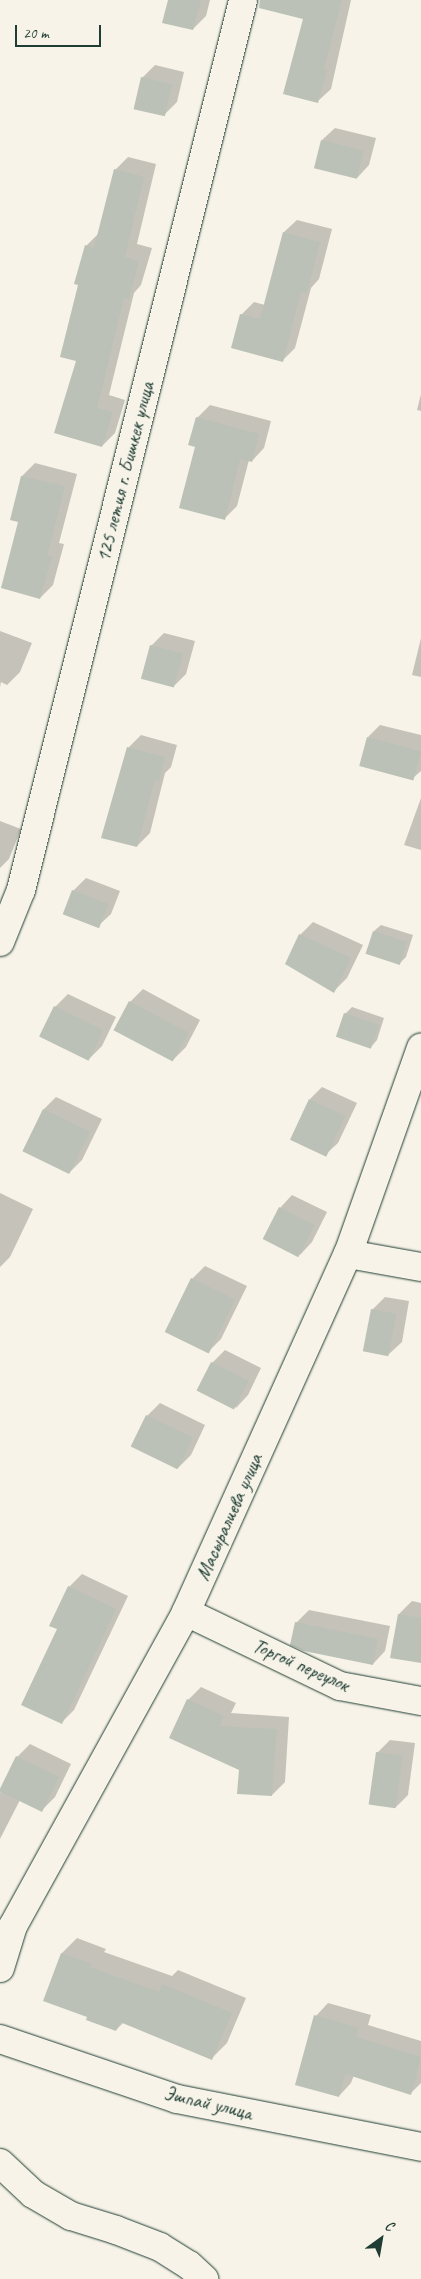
<!DOCTYPE html>
<html>
<head>
<meta charset="utf-8">
<style>
  body { margin:0 }
  #map { position:relative; width:421px; height:2279px; overflow:hidden; background:#f7f3e8; font-family:Caveat,sans-serif }
  div>[style] { position:absolute }
  .shadow>* { inset:0; background:#0003 }
  .building>* { inset:0; background:#bbc1b6; transform-origin:0 0 }
  .roads { filter:drop-shadow(0 0 1px #1f3d34) drop-shadow(0 0 1px #1f3d34) }
  .minor>* { height:28px; margin:-14px; padding:0 14px; transform-origin:14px; border-radius:14px; background:#f7f3e8 }
  span { translate:-50% -50%; white-space:nowrap; text-align:center; line-height:1.15; -webkit-text-stroke:4px #f7f3e8; paint-order:stroke }
  .street-label { font-size:20px; color:#1f3d34 }
  .north { position:absolute; left:356px; top:2214px; width:50px; height:50px; -webkit-text-stroke:4px #f7f3e8; paint-order:stroke; rotate:32deg; font-size:14px; font-weight:700; line-height:20px; text-align:center; color:#1f3d34 }
  .north::after { content:''; display:block; margin:auto; width:18px; height:22px; background:#1f3d34; clip-path:polygon(50% 0,100% 100%,50% 72%,0 100%) }
  .scale { position:absolute; left:15px; top:25px; width:86px; height:22px; box-sizing:border-box; border:2px solid #1f3d34; border-top:0; padding-left:6px; font-size:15px; line-height:18px; white-space:nowrap; color:#1f3d34; -webkit-text-stroke:4px #f7f3e8; paint-order:stroke }
</style>
</head>
<body>
<div id="map">
  <div class="shadow">
    <i style="clip-path:polygon(169px 0,210px 0,206px 16px,193px 29px)"></i>
    <i style="clip-path:polygon(297px 0,351px 0,331px 89px,318px 101px,304px 18px)"></i>
    <i style="clip-path:polygon(155px 65px,184px 72px,177px 102px,164px 115px,142px 78px)"></i>
    <i style="clip-path:polygon(335px 128px,376px 138px,369px 165px,357px 178px,322px 140px)"></i>
    <i style="clip-path:polygon(128px 157px,156px 164px,137px 244px,152px 248px,141px 285px,134px 293px,109px 395px,125px 400px,115px 433px,102px 446px,77px 360px,79px 285px,86px 246px,99px 233px,115px 170px)"></i>
    <i style="clip-path:polygon(297px 220px,332px 229px,319px 279px,311px 288px,295px 348px,282px 361px,241px 315px,254px 302px,265px 305px,284px 232px)"></i>
    <i style="clip-path:polygon(421px 394px,421px 411px,417px 410px)"></i>
    <i style="clip-path:polygon(210px 405px,271px 421px,264px 448px,252px 461px,249px 460px,237px 506px,224px 519px,196px 446px,197px 418px)"></i>
    <i style="clip-path:polygon(35px 463px,77px 474px,59px 543px,64px 544px,53px 585px,40px 598px,20px 521px,22px 476px)"></i>
    <i style="clip-path:polygon(0 631px,32px 643px,20px 672px,7px 685px,1px 682px,0 687px)"></i>
    <i style="clip-path:polygon(164px 633px,195px 641px,186px 674px,174px 686px,151px 646px)"></i>
    <i style="clip-path:polygon(421px 638px,421px 677px,412px 675px)"></i>
    <i style="clip-path:polygon(380px 725px,421px 735px,421px 771px,413px 778px,368px 737px)"></i>
    <i style="clip-path:polygon(141px 735px,177px 745px,171px 767px,165px 773px,150px 833px,137px 846px,128px 748px)"></i>
    <i style="clip-path:polygon(421px 798px,421px 850px,404px 845px)"></i>
    <i style="clip-path:polygon(0 821px,21px 829px,9px 859px,0 868px)"></i>
    <i style="clip-path:polygon(86px 878px,120px 891px,111px 914px,98px 926px,73px 891px)"></i>
    <i style="clip-path:polygon(313px 922px,363px 945px,347px 978px,334px 991px,300px 935px)"></i>
    <i style="clip-path:polygon(381px 925px,413px 935px,406px 957px,399px 964px,374px 931px)"></i>
    <i style="clip-path:polygon(143px 989px,200px 1020px,186px 1047px,173px 1060px,130px 1002px)"></i>
    <i style="clip-path:polygon(68px 994px,116px 1017px,102px 1046px,89px 1059px,41px 1036px,55px 1007px)"></i>
    <i style="clip-path:polygon(352px 1007px,384px 1018px,377px 1040px,371px 1047px,345px 1014px)"></i>
    <i style="clip-path:polygon(322px 1087px,357px 1103px,338px 1143px,325px 1155px,310px 1099px)"></i>
    <i style="clip-path:polygon(56px 1097px,102px 1119px,82px 1160px,69px 1173px,44px 1109px)"></i>
    <i style="clip-path:polygon(0 1193px,33px 1209px,10px 1257px,0 1267px)"></i>
    <i style="clip-path:polygon(292px 1195px,327px 1212px,312px 1242px,300px 1255px,280px 1208px)"></i>
    <i style="clip-path:polygon(205px 1266px,247px 1286px,221px 1339px,208px 1352px,192px 1279px)"></i>
    <i style="clip-path:polygon(385px 1297px,409px 1301px,402px 1342px,389px 1354px,372px 1310px)"></i>
    <i style="clip-path:polygon(225px 1350px,261px 1368px,248px 1395px,236px 1408px,212px 1363px)"></i>
    <i style="clip-path:polygon(160px 1403px,205px 1425px,191px 1455px,178px 1468px,147px 1416px)"></i>
    <i style="clip-path:polygon(82px 1574px,128px 1596px,74px 1710px,61px 1723px,69px 1587px)"></i>
    <i style="clip-path:polygon(412px 1601px,421px 1603px,421px 1662px,391px 1657px,399px 1614px)"></i>
    <i style="clip-path:polygon(309px 1610px,390px 1626px,385px 1651px,373px 1664px,296px 1623px)"></i>
    <i style="clip-path:polygon(201px 1687px,236px 1703px,231px 1713px,289px 1717px,285px 1782px,272px 1795px,240px 1769px,188px 1700px)"></i>
    <i style="clip-path:polygon(390px 1740px,415px 1743px,408px 1795px,395px 1808px,377px 1753px)"></i>
    <i style="clip-path:polygon(30px 1744px,71px 1764px,55px 1797px,42px 1810px,20px 1800px,0 1839px,0 1793px,17px 1757px)"></i>
    <i style="clip-path:polygon(77px 1938px,106px 1949px,104px 1952px,172px 1976px,178px 1970px,246px 1998px,227px 2043px,212px 2058px,124px 2022px,116px 2030px,88px 2016px,45px 2000px,62px 1953px)"></i>
    <i style="clip-path:polygon(328px 2003px,371px 2015px,368px 2025px,421px 2041px,421px 2083px,411px 2093px,354px 2075px,351px 2083px,339px 2096px,316px 2016px)"></i>
  </div>
  <div class="building">
    <i style="clip-path:polygon(168px 0,201px 0,193px 30px,162px 23px)"></i>
    <i style="clip-path:polygon(260px 0,342px 0,324px 69px,327px 70px,318px 103px,283px 94px,303px 19px,259px 8px)"></i>
    <i style="left:141px;top:77px;width:32px;height:33px;rotate:13deg"></i>
    <i style="left:321px;top:140px;width:44px;height:29px;rotate:14deg"></i>
    <i style="clip-path:polygon(114px 169px,144px 177px,125px 257px,139px 261px,129px 299px,124px 298px,97px 408px,113px 412px,102px 447px,54px 433px,76px 361px,60px 357px,78px 285px,74px 284px,85px 245px,94px 248px)"></i>
    <i style="clip-path:polygon(283px 232px,320px 242px,307px 293px,301px 292px,283px 362px,231px 348px,240px 314px,260px 319px)"></i>
    <i style="clip-path:polygon(196px 417px,259px 434px,252px 462px,240px 459px,225px 520px,179px 508px,195px 447px,188px 445px)"></i>
    <i style="clip-path:polygon(21px 476px,65px 486px,47px 556px,52px 557px,40px 599px,1px 588px,18px 522px,10px 520px)"></i>
    <i style="left:150px;top:645px;width:34px;height:35px;rotate:15deg"></i>
    <i style="left:367px;top:737px;width:56px;height:30px;rotate:15deg"></i>
    <i style="clip-path:polygon(127px 747px,165px 757px,159px 781px,155px 780px,137px 847px,101px 838px)"></i>
    <i style="left:72px;top:890px;width:39px;height:26px;rotate:21deg"></i>
    <i style="left:373px;top:931px;width:36px;height:24px;rotate:18deg"></i>
    <i style="clip-path:polygon(299px 934px,351px 958px,334px 993px,285px 964px)"></i>
    <i style="left:129px;top:1001px;width:67px;height:33px;rotate:28deg"></i>
    <i style="left:54px;top:1006px;width:55px;height:34px;rotate:26deg"></i>
    <i style="left:344px;top:1013px;width:37px;height:25px;rotate:19deg"></i>
    <i style="left:309px;top:1099px;width:40px;height:45px;rotate:25deg"></i>
    <i style="left:43px;top:1109px;width:52px;height:47px;rotate:26deg"></i>
    <i style="left:279px;top:1207px;width:40px;height:36px;rotate:27deg"></i>
    <i style="left:191px;top:1278px;width:49px;height:60px;rotate:26deg"></i>
    <i style="left:371px;top:1309px;width:26px;height:43px;rotate:11deg"></i>
    <i style="left:211px;top:1362px;width:42px;height:32px;rotate:27deg"></i>
    <i style="left:146px;top:1415px;width:52px;height:35px;rotate:26deg"></i>
    <i style="clip-path:polygon(68px 1586px,116px 1609px,62px 1724px,21px 1705px,57px 1629px,49px 1626px)"></i>
    <i style="clip-path:polygon(398px 1614px,421px 1618px,421px 1663px,390px 1658px)"></i>
    <i style="clip-path:polygon(295px 1622px,378px 1639px,373px 1665px,304px 1651px,290px 1645px)"></i>
    <i style="clip-path:polygon(187px 1699px,224px 1716px,219px 1726px,277px 1729px,272px 1796px,237px 1794px,239px 1770px,169px 1738px)"></i>
    <i style="left:376px;top:1752px;width:27px;height:53px;rotate:8deg"></i>
    <i style="left:16px;top:1756px;width:48px;height:39px;rotate:26deg"></i>
    <i style="clip-path:polygon(61px 1953px,92px 1964px,90px 1967px,159px 1992px,162px 1984px,232px 2013px,212px 2060px,120px 2022px,116px 2031px,86px 2020px,87px 2017px,43px 2001px)"></i>
    <i style="clip-path:polygon(314px 2015px,359px 2028px,356px 2037px,421px 2057px,411px 2095px,345px 2074px,339px 2097px,295px 2085px)"></i>
  </div>
  <div class="roads">
    <div class="minor">
      <i style="left:0;top:942px;width:56px;rotate:-68deg"></i>
      <i style="left:21px;top:890px;width:917px;rotate:-75.99deg"></i>
      <i style="left:348px;top:1254px;width:74px;rotate:10.1deg"></i>
      <i style="left:186px;top:1612px;width:171px;rotate:25.7deg"></i>
      <i style="left:340px;top:1686px;width:82px;rotate:10.5deg"></i>
      <i style="left:0;top:1968px;width:44px;rotate:-72.8deg"></i>
      <i style="left:13px;top:1926px;width:359px;rotate:-61.1deg"></i>
      <i style="left:186px;top:1612px;width:393px;rotate:-65.7deg"></i>
      <i style="left:348px;top:1254px;width:219px;rotate:-70.5deg"></i>
      <i style="left:0;top:2039px;width:187px;rotate:18.7deg"></i>
      <i style="left:177px;top:2099px;width:249px;rotate:11.1deg"></i>
      <i style="left:0;top:2163px;width:45px;rotate:43.2deg"></i>
      <i style="left:33px;top:2194px;width:44px;rotate:30.1deg"></i>
      <i style="left:71px;top:2216px;width:47px;rotate:17.3deg"></i>
      <i style="left:116px;top:2230px;width:47px;rotate:21.1deg"></i>
      <i style="left:160px;top:2247px;width:34px;rotate:32deg"></i>
      <i style="left:189px;top:2265px;width:21px;rotate:43deg"></i>
    </div>
  </div>
  <div class="street-label">
    <span style="left:125px;top:472px;rotate:-76deg">125 летия г. Бишкек улица</span>
    <span style="left:229px;top:1517px;rotate:-66deg">Масыралиева улица</span>
    <span style="left:301px;top:1665px;rotate:24deg">Торгой переулок</span>
    <span style="left:208px;top:2103px;rotate:13deg">Эшпай улица</span>
  </div>
  <div class="north">С</div>
  <div class="scale">20 m</div>
</div>
</body>
</html>
